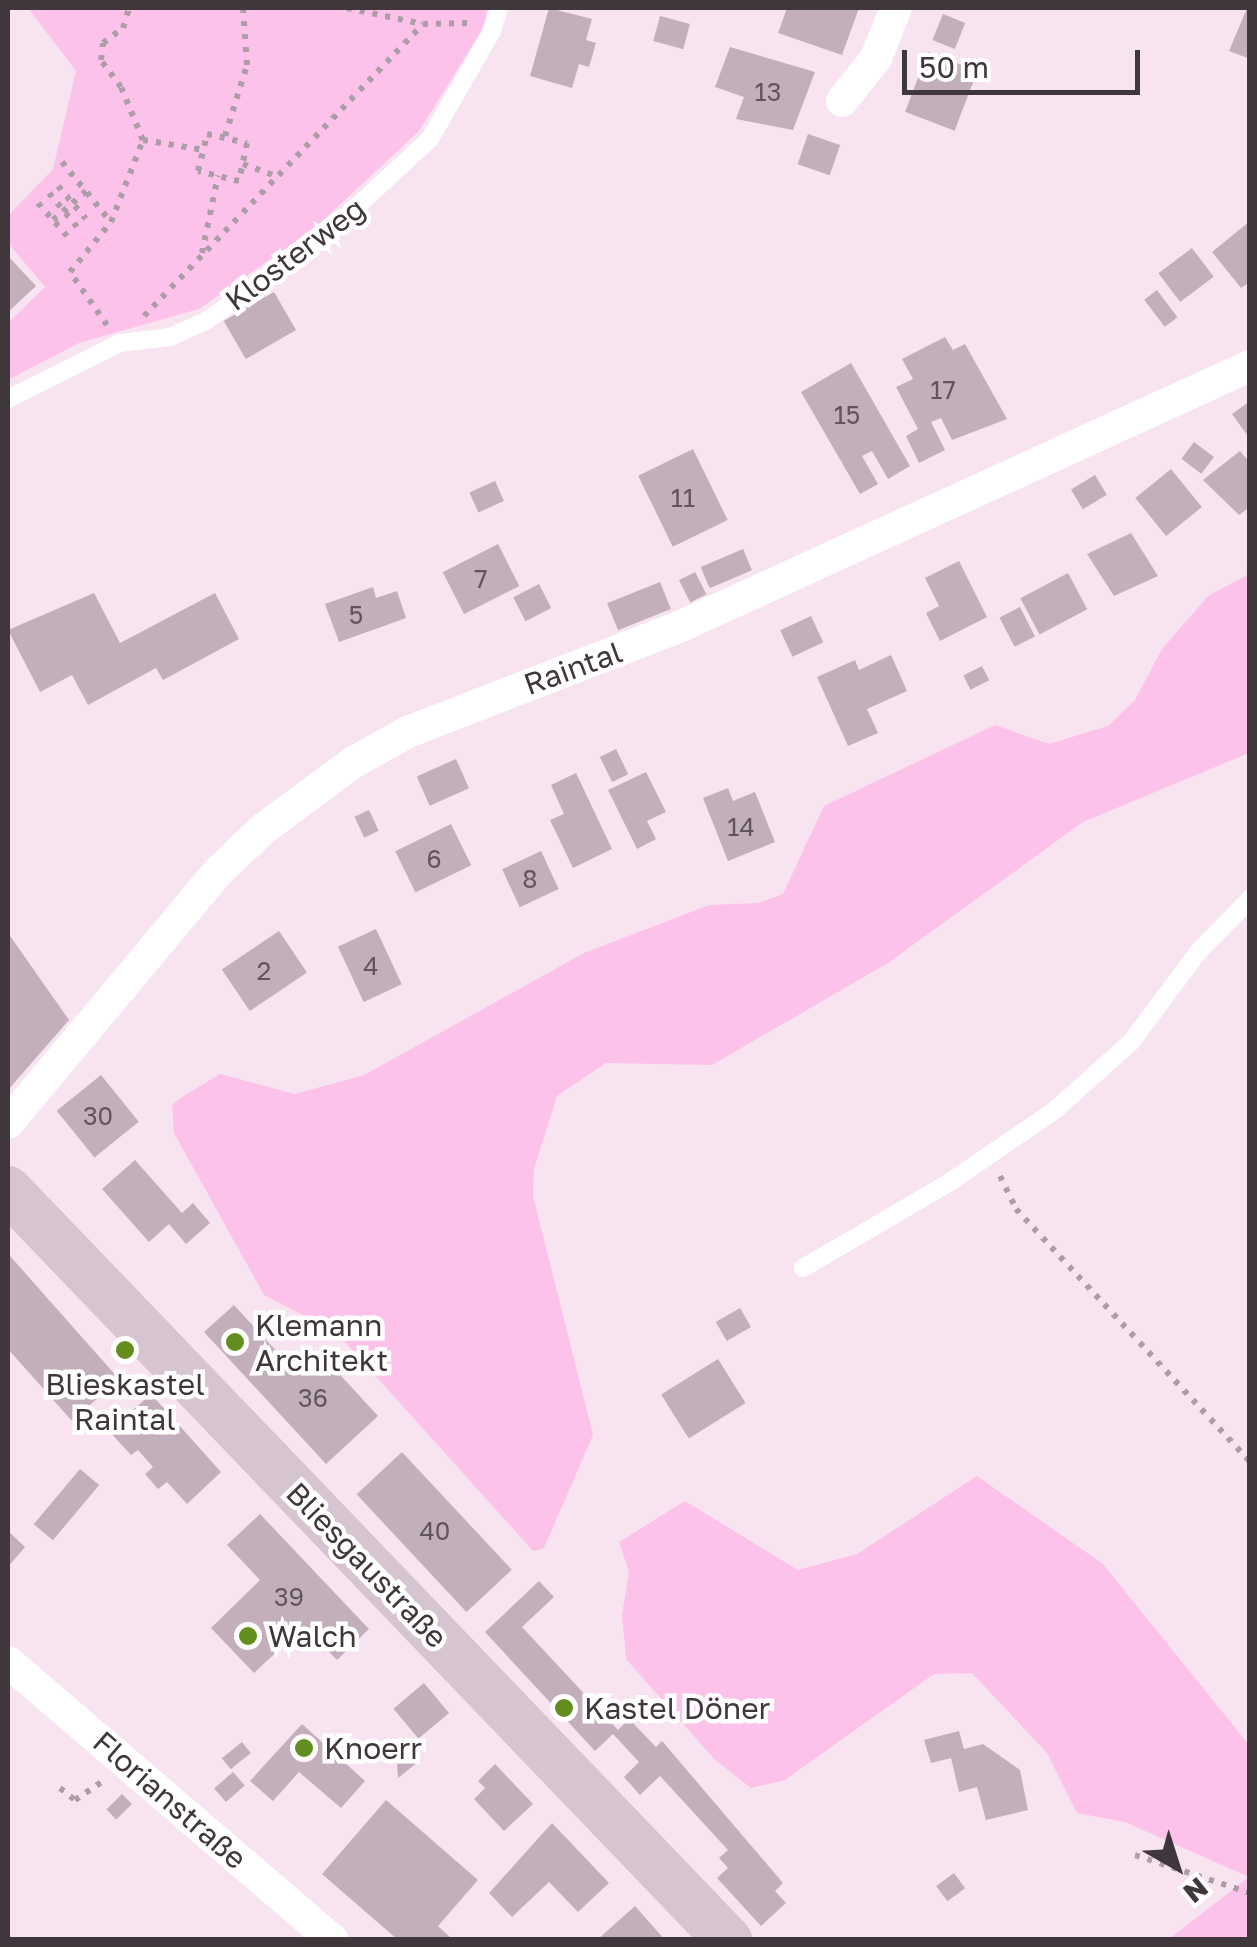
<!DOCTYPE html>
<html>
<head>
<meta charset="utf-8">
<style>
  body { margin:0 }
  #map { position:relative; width:1257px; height:1947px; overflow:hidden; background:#f7e4f0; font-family:"Golos Text",sans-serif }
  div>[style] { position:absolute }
  .green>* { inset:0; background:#fdc2e9 }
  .building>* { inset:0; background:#c2afbb; transform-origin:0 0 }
  .path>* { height:6px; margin-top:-3px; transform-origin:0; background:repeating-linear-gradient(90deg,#ac9da6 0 5px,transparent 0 13px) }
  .lane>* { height:18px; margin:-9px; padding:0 9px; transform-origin:9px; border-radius:9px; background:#fff }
  .street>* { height:32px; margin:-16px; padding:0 16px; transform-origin:16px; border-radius:16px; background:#fff }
  .secondary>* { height:48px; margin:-24px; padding:0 24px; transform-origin:24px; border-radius:24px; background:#d6c4d1 }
  .dots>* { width:28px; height:28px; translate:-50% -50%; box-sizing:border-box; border:5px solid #fff; border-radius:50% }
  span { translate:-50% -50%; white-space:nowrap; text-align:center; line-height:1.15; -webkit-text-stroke:9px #fff; paint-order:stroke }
  .number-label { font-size:25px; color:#60555c }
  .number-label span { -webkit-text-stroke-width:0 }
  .street-label { font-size:30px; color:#3f373c }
  .poi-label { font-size:30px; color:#3f373c }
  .left { translate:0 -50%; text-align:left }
  .frame { position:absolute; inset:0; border:10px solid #3f373c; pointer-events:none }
  .north { position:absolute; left:1127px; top:1817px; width:100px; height:100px; -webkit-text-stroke:8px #fff; paint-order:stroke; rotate:141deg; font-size:28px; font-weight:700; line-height:40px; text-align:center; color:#3f373c }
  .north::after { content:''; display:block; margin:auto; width:35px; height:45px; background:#3f373c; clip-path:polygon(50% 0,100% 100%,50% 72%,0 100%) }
  .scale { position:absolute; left:902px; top:50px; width:238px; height:45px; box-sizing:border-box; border:5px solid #3f373c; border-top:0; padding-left:12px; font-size:30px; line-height:35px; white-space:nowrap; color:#3f373c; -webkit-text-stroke:8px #fff; paint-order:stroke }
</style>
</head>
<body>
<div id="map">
  <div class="green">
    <i style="clip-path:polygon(28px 8px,488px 8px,482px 30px,419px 131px,315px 228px,199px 309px,79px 343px,8px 380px,8px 323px,45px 287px,8px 243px,8px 216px,53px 169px,76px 71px)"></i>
    <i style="clip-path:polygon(1249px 574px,1249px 753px,1083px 822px,888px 963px,712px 1065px,606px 1063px,557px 1096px,534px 1169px,533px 1196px,593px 1435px,544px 1548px,533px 1551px,336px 1332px,264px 1295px,174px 1133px,172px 1105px,185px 1095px,220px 1074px,295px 1094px,364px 1075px,584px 953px,709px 905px,758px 903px,783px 894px,824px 806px,995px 725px,1049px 744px,1108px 726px,1135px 700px,1162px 649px,1208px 596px)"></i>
    <i style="clip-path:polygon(977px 1476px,1103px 1564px,1249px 1745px,1249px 1939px,1169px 1939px,1249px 1877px,1125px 1822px,1077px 1813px,1047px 1753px,972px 1673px,934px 1674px,785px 1780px,751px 1788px,714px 1759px,626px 1659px,622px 1615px,629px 1572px,619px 1542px,685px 1501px,798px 1570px,857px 1554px)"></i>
  </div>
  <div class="building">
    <i style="clip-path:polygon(549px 8px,592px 19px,586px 40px,596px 43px,589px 67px,579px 64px,572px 88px,530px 76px)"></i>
    <i style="clip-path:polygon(787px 8px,859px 8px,842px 55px,778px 33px)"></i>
    <i style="clip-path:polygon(1247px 8px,1250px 8px,1250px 59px,1229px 51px)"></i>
    <i style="left:943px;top:14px;width:24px;height:28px;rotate:22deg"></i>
    <i style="left:660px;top:16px;width:31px;height:26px;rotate:15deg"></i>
    <i style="clip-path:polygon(730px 47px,815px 72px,793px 130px,736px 119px,744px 97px,715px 87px)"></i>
    <i style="left:928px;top:52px;width:53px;height:64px;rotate:21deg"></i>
    <i style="left:808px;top:134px;width:34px;height:32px;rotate:19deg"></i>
    <i style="clip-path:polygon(1250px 221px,1250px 282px,1241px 288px,1212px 252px)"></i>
    <i style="left:1192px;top:248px;width:36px;height:42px;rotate:53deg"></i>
    <i style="clip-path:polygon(8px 256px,36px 286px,8px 312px)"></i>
    <i style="left:1157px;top:290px;width:34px;height:16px;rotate:53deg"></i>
    <i style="left:274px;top:292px;width:44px;height:58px;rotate:60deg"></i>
    <i style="clip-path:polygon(945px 337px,953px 350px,965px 344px,1007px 419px,952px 440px,941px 418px,931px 422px,945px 450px,919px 463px,906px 436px,918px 429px,896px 387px,913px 379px,902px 359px)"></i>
    <i style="clip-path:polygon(851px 363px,910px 466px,888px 479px,872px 451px,862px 456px,878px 484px,860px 494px,801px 392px)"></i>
    <i style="clip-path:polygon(1250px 401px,1250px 439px,1232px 414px)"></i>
    <i style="left:1194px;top:442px;width:25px;height:21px;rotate:37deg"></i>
    <i style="left:693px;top:449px;width:79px;height:61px;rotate:64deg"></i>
    <i style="clip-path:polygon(1240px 451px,1250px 463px,1250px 507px,1239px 515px,1203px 480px)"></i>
    <i style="left:1171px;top:469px;width:49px;height:46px;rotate:51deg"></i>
    <i style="left:1095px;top:475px;width:23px;height:28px;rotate:59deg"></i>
    <i style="left:495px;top:481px;width:22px;height:28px;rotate:66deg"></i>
    <i style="clip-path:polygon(1131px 533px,1158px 576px,1114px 596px,1087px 554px)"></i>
    <i style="left:498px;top:544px;width:47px;height:62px;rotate:63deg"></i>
    <i style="left:743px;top:549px;width:23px;height:46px;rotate:67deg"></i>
    <i style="clip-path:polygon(959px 561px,987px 617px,940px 641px,926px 613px,939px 606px,925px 578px)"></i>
    <i style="left:695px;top:572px;width:25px;height:18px;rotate:63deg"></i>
    <i style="left:1068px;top:573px;width:41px;height:54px;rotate:62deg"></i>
    <i style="left:660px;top:582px;width:29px;height:57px;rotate:68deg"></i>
    <i style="left:539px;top:584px;width:27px;height:29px;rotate:63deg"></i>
    <i style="clip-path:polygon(373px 587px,376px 598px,397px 591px,406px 618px,339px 642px,325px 604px)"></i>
    <i style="clip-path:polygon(94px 593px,120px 643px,215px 593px,239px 639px,163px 680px,156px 668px,88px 705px,72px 675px,40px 692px,8px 630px)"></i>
    <i style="left:1020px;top:607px;width:33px;height:23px;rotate:63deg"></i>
    <i style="left:811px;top:616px;width:29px;height:34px;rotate:65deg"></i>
    <i style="clip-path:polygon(891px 655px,907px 691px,867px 709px,878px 733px,848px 746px,817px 677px,855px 660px,859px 670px)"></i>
    <i style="left:982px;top:666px;width:16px;height:21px;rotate:63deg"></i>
    <i style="left:616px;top:749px;width:28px;height:18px;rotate:64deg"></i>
    <i style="left:456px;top:759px;width:32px;height:43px;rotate:66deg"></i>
    <i style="clip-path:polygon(646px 772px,666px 812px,647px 821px,656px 839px,637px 849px,608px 790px)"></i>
    <i style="clip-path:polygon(576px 773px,612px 849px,573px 868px,550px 820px,564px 814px,551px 785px)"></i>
    <i style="clip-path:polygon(728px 788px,733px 801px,755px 792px,775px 842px,728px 861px,703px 798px)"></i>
    <i style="left:369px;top:810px;width:23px;height:16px;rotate:65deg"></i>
    <i style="left:451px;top:824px;width:46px;height:62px;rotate:64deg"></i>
    <i style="left:541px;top:851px;width:42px;height:43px;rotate:65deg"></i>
    <i style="left:376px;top:929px;width:61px;height:42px;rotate:65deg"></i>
    <i style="left:279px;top:931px;width:50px;height:69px;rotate:56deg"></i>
    <i style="clip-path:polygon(8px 933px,69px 1020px,8px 1090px)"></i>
    <i style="left:101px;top:1075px;width:60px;height:57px;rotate:51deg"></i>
    <i style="clip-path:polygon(135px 1160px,182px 1213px,193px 1203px,210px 1223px,186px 1244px,169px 1224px,149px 1242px,102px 1189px)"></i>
    <i style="clip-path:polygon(10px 1256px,119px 1379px,72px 1421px,8px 1349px)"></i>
    <i style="clip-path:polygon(234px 1305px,290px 1366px,299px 1357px,308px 1367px,322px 1355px,378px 1416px,326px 1464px,204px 1332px)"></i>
    <i style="left:740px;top:1308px;width:22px;height:28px;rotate:60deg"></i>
    <i style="left:718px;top:1359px;width:52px;height:67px;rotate:58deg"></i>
    <i style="clip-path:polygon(151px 1394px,221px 1472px,187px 1504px,167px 1482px,158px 1489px,145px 1474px,153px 1467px,138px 1450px,131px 1455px,109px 1431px)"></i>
    <i style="left:402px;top:1452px;width:161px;height:62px;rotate:47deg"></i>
    <i style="left:80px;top:1469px;width:25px;height:72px;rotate:40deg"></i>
    <i style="clip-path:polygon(260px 1514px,369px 1629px,337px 1660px,304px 1626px,254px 1673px,211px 1628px,260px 1580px,227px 1545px)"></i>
    <i style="clip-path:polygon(8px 1531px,25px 1547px,8px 1567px)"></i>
    <i style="clip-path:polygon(539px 1581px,554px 1597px,522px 1627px,618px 1730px,629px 1719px,656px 1747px,662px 1741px,783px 1883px,775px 1891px,786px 1903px,761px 1926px,717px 1878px,728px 1868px,719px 1858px,728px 1850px,660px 1776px,640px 1795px,624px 1777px,639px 1762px,613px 1734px,595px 1751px,485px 1632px)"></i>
    <i style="left:424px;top:1683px;width:39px;height:40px;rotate:50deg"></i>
    <i style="clip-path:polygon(302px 1724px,365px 1781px,341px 1808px,299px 1772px,273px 1801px,250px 1781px)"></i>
    <i style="clip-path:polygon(959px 1731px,964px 1749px,983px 1744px,1020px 1770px,1028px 1810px,986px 1820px,977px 1787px,959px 1792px,951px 1758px,931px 1763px,924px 1740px)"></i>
    <i style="left:242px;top:1742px;width:14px;height:26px;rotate:51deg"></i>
    <i style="clip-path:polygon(410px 1752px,418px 1762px,398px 1778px,397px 1764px)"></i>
    <i style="clip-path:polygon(495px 1764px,533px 1804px,504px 1831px,474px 1799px,485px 1788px,478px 1781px)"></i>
    <i style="left:233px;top:1772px;width:18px;height:25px;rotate:49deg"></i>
    <i style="left:122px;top:1794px;width:14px;height:22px;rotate:45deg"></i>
    <i style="clip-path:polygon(386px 1800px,478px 1880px,438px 1926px,453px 1940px,398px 1940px,322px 1874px)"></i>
    <i style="clip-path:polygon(552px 1823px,609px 1883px,578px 1912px,549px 1882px,512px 1917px,489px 1893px)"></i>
    <i style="left:954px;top:1873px;width:19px;height:22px;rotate:54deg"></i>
    <i style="clip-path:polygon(635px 1906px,665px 1940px,597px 1940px)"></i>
  </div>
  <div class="path">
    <i style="left:347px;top:8px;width:78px;rotate:11.9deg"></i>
    <i style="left:423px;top:24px;width:46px;rotate:-1.2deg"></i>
    <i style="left:207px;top:134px;width:41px;rotate:12.7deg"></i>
    <i style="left:247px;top:143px;width:39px;rotate:102deg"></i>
    <i style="left:239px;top:181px;width:42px;rotate:-166.3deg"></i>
    <i style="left:198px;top:171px;width:38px;rotate:-76deg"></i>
    <i style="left:225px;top:136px;width:74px;rotate:-72.8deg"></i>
    <i style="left:247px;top:65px;width:57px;rotate:-94deg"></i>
    <i style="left:143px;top:140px;width:62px;rotate:9.3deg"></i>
    <i style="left:62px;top:162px;width:76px;rotate:50.9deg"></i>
    <i style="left:243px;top:164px;width:32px;rotate:20deg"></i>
    <i style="left:58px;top:186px;width:43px;rotate:49.7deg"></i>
    <i style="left:49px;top:193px;width:44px;rotate:50.5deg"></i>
    <i style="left:38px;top:203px;width:44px;rotate:48.7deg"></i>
    <i style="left:53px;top:220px;width:44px;rotate:-41.3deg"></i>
    <i style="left:202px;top:253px;width:79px;rotate:-78.3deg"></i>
    <i style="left:144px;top:316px;width:404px;rotate:-46.3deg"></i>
    <i style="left:107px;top:325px;width:65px;rotate:-124.9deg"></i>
    <i style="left:70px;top:272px;width:65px;rotate:-50.6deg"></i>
    <i style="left:111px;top:222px;width:88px;rotate:-68.7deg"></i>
    <i style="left:143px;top:140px;width:57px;rotate:-112.5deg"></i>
    <i style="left:121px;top:87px;width:34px;rotate:-127deg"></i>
    <i style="left:101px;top:60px;width:17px;rotate:-83deg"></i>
    <i style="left:103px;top:43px;width:25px;rotate:-37deg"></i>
    <i style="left:123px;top:28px;width:21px;rotate:-73deg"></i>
    <i style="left:1000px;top:1176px;width:37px;rotate:64deg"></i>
    <i style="left:1016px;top:1209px;width:345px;rotate:47.2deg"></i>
    <i style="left:60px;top:1788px;width:19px;rotate:39deg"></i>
    <i style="left:75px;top:1800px;width:32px;rotate:-34deg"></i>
    <i style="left:1135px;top:1855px;width:121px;rotate:18.3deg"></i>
  </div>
  <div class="lane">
    <i style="left:8px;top:399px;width:125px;rotate:-26.6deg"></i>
    <i style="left:120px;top:343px;width:50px;rotate:-6.8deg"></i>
    <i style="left:170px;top:337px;width:39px;rotate:-24deg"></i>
    <i style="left:206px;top:321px;width:145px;rotate:-35.4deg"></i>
    <i style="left:324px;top:237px;width:144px;rotate:-42.8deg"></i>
    <i style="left:430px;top:139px;width:125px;rotate:-60.1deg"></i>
    <i style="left:492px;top:31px;width:24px;rotate:-73deg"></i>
    <i style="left:803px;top:1268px;width:170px;rotate:-30.3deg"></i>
    <i style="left:950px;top:1182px;width:127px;rotate:-34.4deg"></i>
    <i style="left:1055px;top:1110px;width:102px;rotate:-41.8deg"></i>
    <i style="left:1131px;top:1042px;width:114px;rotate:-53.2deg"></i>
    <i style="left:1199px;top:951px;width:73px;rotate:-45.6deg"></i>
  </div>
  <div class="street">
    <i style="left:842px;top:101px;width:55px;rotate:-51.7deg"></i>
    <i style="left:876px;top:58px;width:54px;rotate:-68.2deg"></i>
    <i style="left:8px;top:1123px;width:329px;rotate:-50.1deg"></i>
    <i style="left:219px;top:871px;width:61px;rotate:-43.7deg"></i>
    <i style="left:263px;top:829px;width:113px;rotate:-36.4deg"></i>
    <i style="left:354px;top:762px;width:62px;rotate:-29.1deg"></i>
    <i style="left:408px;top:732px;width:293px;rotate:-21.2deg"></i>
    <i style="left:681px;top:626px;width:626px;rotate:-24.56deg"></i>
    <i style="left:8px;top:1662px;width:427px;rotate:40.6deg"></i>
  </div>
  <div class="secondary">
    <i style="left:8px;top:1190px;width:1040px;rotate:46.17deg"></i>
  </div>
  <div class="dots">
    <i style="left:235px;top:1342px;background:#638e1f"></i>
    <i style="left:125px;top:1350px;background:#638e1f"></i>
    <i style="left:248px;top:1636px;background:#638e1f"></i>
    <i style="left:564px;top:1708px;background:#638e1f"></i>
    <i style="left:304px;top:1748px;background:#638e1f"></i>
  </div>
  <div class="number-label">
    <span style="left:768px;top:92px">13</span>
    <span style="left:943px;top:390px">17</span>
    <span style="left:847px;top:415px">15</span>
    <span style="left:683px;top:498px">11</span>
    <span style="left:481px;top:579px">7</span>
    <span style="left:356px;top:615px">5</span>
    <span style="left:741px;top:827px">14</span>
    <span style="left:434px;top:859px">6</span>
    <span style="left:530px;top:879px">8</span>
    <span style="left:371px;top:966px">4</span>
    <span style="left:264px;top:971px">2</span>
    <span style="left:98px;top:1116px">30</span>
    <span style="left:313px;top:1398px">36</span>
    <span style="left:435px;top:1531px">40</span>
    <span style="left:289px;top:1597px">39</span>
  </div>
  <div class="street-label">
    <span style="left:295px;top:254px;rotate:-37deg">Klosterweg</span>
    <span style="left:573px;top:668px;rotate:-20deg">Raintal</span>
    <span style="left:367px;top:1565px;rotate:46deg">Bliesgaustraße</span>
    <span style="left:170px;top:1800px;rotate:41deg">Florianstraße</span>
  </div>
  <div class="poi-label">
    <span class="left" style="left:255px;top:1342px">Klemann<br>Architekt</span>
    <span style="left:125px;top:1401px">Blieskastel<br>Raintal</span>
    <span class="left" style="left:268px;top:1636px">Walch</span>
    <span class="left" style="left:584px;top:1708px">Kastel Döner</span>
    <span class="left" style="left:324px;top:1748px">Knoerr</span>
  </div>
  <div class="frame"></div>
  <div class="north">N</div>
  <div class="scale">50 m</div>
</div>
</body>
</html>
